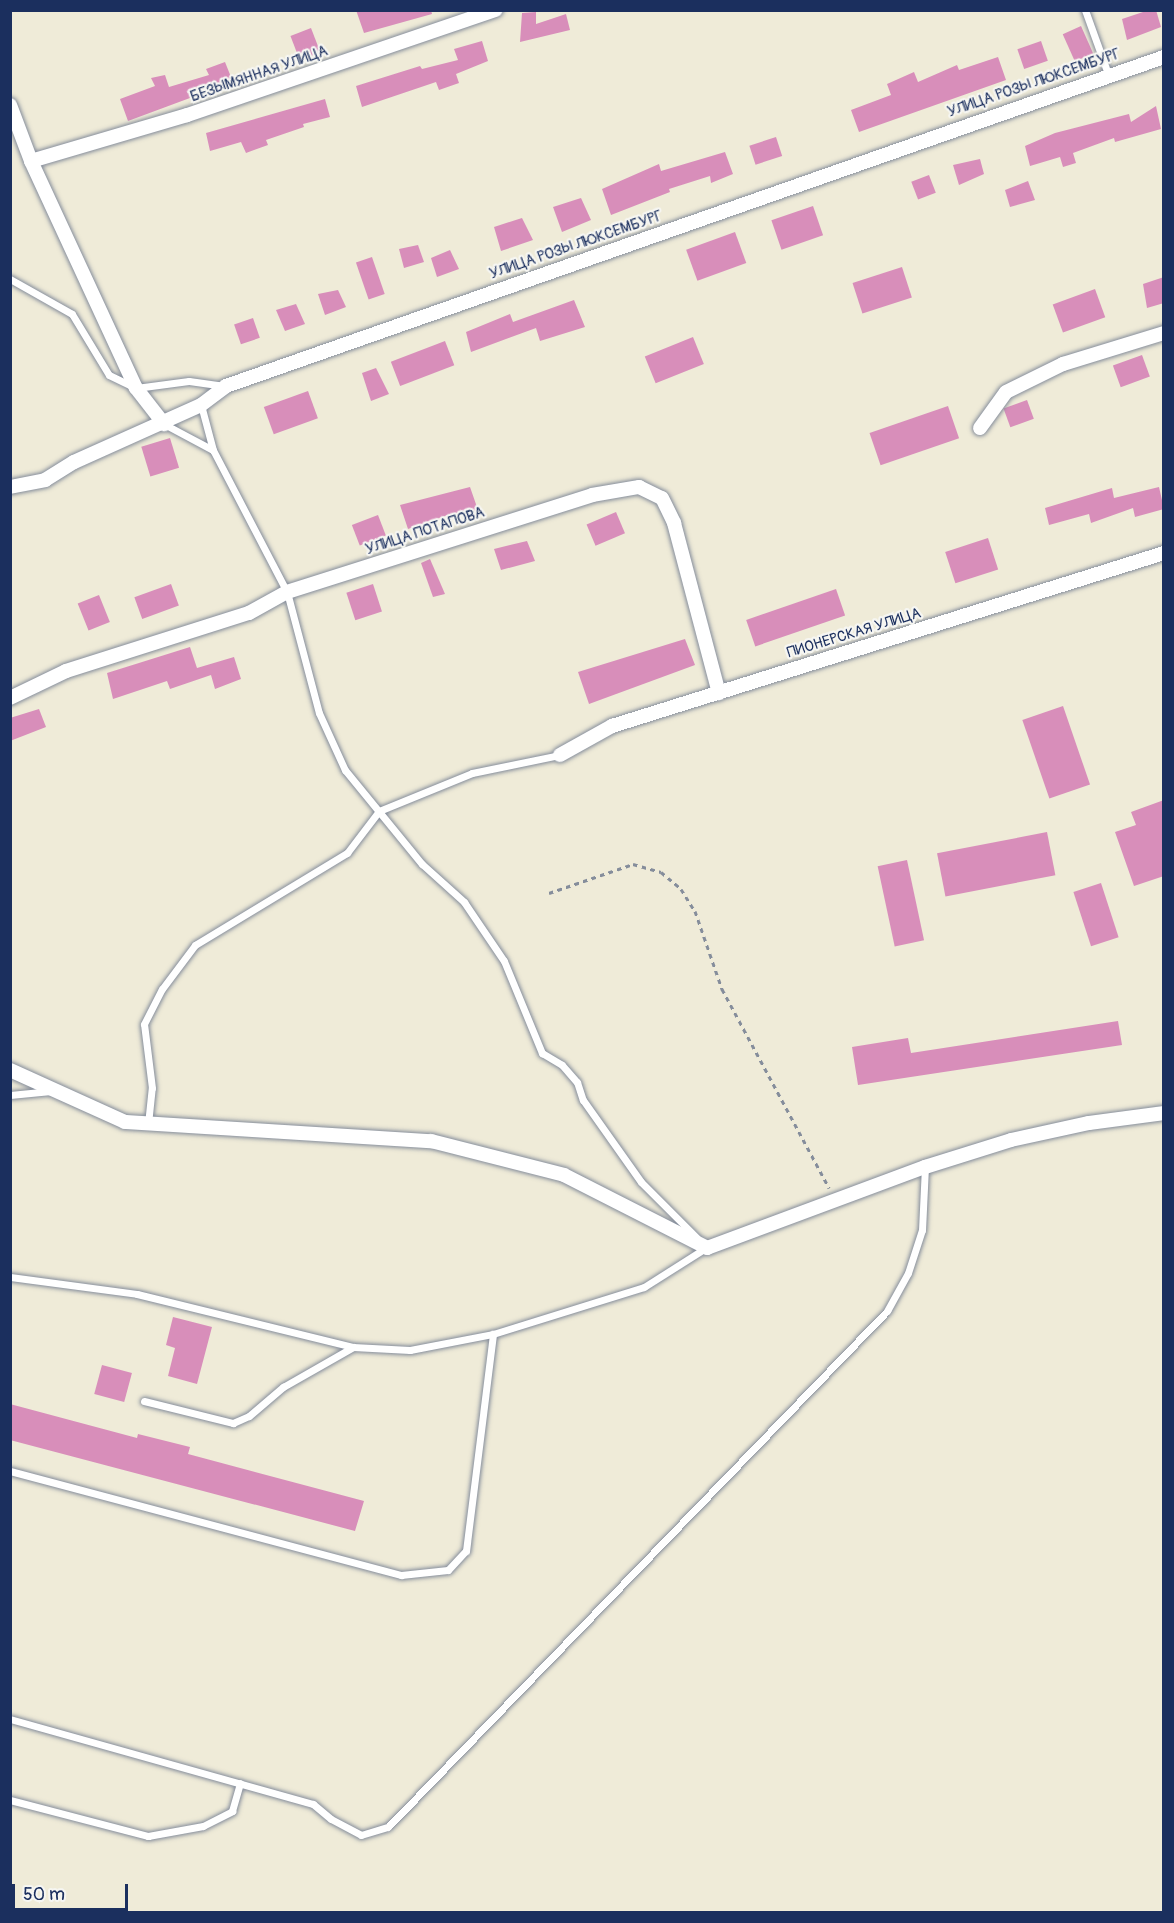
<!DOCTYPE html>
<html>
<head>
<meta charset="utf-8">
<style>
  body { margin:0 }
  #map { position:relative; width:1174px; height:1923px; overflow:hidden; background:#efebd8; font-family:Pangolin,sans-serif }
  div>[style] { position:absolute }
  .building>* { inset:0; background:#d88eba; transform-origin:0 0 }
  .path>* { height:3px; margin-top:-1.5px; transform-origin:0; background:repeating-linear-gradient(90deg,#858d9b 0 4.5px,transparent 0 9px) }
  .roads { filter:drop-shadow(0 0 2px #858d9b) drop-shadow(0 0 2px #858d9b) }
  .service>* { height:7px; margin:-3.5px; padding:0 3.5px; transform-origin:3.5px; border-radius:3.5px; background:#fff }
  .minor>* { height:14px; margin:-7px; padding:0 7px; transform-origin:7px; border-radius:7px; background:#fff }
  span { translate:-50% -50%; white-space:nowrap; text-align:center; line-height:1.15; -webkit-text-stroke:4.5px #f6f6f2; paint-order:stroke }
  .street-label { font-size:15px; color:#1b2f5e }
  .frame { position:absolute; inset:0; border:12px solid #1b2f5e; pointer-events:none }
  .scale { position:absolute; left:12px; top:1884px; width:116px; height:27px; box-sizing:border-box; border:3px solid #1b2f5e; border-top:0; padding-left:8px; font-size:18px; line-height:21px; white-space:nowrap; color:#1b2f5e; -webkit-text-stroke:4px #f6f6f2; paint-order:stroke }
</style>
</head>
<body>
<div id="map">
  <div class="building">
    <i style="clip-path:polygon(356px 10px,431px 10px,432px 14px,364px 33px)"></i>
    <i style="clip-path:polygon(1149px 10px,1156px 10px,1161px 27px,1127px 40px,1122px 19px)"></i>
    <i style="clip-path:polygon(536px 12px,536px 24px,566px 14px,570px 30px,520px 42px,522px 13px)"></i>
    <i style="left:1081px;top:26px;width:30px;height:20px;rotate:66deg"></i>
    <i style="left:311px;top:28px;width:26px;height:22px;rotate:69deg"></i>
    <i style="clip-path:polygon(482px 41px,488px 61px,456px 74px,459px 83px,439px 90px,436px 82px,362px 107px,356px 86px,420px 66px,422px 69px,458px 60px,454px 49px)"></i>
    <i style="left:1041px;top:41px;width:21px;height:25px;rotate:71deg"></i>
    <i style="clip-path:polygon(998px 57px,1006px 80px,859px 132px,851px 110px,891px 95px,887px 84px,914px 72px,918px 82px,957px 65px,959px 70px)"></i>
    <i style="clip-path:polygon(225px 62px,233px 82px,128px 121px,120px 99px,155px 86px,151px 78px,165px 75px,169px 87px,209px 75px,206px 69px)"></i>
    <i style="clip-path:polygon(325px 99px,330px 117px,303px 124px,304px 127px,266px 140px,268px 145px,246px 153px,241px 142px,210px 151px,206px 133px)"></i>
    <i style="clip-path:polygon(1156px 106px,1161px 129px,1115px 142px,1114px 138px,1073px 153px,1076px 163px,1063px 167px,1060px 157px,1030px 166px,1025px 146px,1055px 133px,1129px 114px,1131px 122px)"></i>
    <i style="left:776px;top:137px;width:20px;height:28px;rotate:72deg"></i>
    <i style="clip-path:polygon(725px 152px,733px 174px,711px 183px,710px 176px,669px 189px,670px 192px,611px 215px,602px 189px,659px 164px,661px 171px)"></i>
    <i style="clip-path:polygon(980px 159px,984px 174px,959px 185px,953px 165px)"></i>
    <i style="left:929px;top:175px;width:19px;height:19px;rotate:69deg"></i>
    <i style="clip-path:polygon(1028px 181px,1035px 200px,1010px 207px,1005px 190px)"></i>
    <i style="clip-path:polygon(581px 198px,591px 220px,562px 232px,553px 207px)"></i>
    <i style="left:813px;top:206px;width:31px;height:44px;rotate:71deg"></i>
    <i style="clip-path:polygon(522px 218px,533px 240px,501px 251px,494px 227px)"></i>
    <i style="left:735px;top:232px;width:33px;height:52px;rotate:70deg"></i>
    <i style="clip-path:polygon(418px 245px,424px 262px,404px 268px,399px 249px)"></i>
    <i style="clip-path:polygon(450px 250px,459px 269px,437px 277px,431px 258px)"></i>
    <i style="left:372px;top:257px;width:39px;height:17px;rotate:71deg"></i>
    <i style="left:902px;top:267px;width:32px;height:52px;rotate:72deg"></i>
    <i style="clip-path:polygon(1164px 277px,1164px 303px,1147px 308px,1143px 284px)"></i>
    <i style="left:1095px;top:289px;width:30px;height:45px;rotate:70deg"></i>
    <i style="clip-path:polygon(338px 290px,346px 307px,325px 315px,318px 294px)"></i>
    <i style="clip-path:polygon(574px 300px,585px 327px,540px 341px,536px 328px,471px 352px,466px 332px,510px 314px,513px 322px)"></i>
    <i style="clip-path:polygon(296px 304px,305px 324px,285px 331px,276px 310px)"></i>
    <i style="left:253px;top:318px;width:21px;height:20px;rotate:71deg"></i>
    <i style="left:693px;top:337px;width:29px;height:52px;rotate:68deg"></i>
    <i style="left:445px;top:341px;width:26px;height:58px;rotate:69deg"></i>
    <i style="left:1142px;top:355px;width:23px;height:31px;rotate:70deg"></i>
    <i style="clip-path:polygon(376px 368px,389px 394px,371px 401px,362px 373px)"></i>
    <i style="left:308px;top:391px;width:29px;height:47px;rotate:70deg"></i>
    <i style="left:1027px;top:400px;width:20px;height:25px;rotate:70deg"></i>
    <i style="left:948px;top:406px;width:34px;height:83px;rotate:71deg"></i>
    <i style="left:170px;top:438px;width:31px;height:30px;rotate:73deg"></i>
    <i style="clip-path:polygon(470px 487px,478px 510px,452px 518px,451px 514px,408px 529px,400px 505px)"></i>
    <i style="clip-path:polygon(1159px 487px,1164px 509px,1135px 517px,1133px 508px,1091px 523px,1089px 514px,1049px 525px,1045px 508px,1112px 488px,1114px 498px)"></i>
    <i style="left:616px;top:512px;width:23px;height:32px;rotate:67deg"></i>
    <i style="left:378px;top:515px;width:22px;height:28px;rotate:69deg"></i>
    <i style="left:988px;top:538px;width:33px;height:45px;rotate:72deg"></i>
    <i style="clip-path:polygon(527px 541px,535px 561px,501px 570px,494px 549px)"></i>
    <i style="clip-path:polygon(430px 559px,445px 594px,433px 597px,421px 563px)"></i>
    <i style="left:171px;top:584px;width:23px;height:39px;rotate:70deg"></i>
    <i style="left:373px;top:584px;width:29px;height:28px;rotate:72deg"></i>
    <i style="left:836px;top:589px;width:28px;height:95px;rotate:71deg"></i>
    <i style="left:99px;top:595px;width:29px;height:23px;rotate:68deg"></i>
    <i style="clip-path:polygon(685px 639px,695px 665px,589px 704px,578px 672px)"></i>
    <i style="clip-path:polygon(190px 647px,197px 668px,234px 657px,241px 679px,215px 689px,211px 675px,170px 689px,167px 681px,113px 699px,107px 673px)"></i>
    <i style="left:1063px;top:706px;width:83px;height:43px;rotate:71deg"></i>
    <i style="clip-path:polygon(39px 709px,46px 727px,10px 741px,10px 718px)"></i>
    <i style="clip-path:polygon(1164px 800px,1164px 876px,1134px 886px,1115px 832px,1136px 825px,1131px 812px)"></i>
    <i style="left:1047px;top:832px;width:44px;height:112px;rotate:79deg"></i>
    <i style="left:907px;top:860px;width:82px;height:30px;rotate:78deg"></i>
    <i style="left:1101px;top:883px;width:57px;height:29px;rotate:72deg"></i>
    <i style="clip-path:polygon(1118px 1021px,1122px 1045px,858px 1085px,852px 1047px,908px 1038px,911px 1053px)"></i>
    <i style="clip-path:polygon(173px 1317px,212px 1327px,197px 1384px,168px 1376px,175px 1348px,166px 1345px)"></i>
    <i style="left:102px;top:1365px;width:31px;height:30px;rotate:15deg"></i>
    <i style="clip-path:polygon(10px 1404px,137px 1438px,138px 1434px,190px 1447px,188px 1454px,364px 1501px,355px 1531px,10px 1440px)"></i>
  </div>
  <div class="path">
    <i style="left:549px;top:893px;width:89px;rotate:-19deg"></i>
    <i style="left:633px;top:864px;width:29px;rotate:16deg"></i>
    <i style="left:661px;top:872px;width:26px;rotate:40deg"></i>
    <i style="left:681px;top:889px;width:26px;rotate:58deg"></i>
    <i style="left:695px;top:911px;width:83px;rotate:70.9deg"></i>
    <i style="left:722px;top:989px;width:226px;rotate:61.7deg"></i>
  </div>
  <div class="roads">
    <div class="service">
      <i style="left:1085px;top:10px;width:68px;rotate:70.2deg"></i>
      <i style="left:10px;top:279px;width:71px;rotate:29.4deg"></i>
      <i style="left:72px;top:314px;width:71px;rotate:58.8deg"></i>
      <i style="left:109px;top:375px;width:30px;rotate:26deg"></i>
      <i style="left:136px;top:388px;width:53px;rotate:-7.5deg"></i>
      <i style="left:189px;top:381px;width:34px;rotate:8deg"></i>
      <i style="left:201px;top:405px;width:47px;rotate:75.1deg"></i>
      <i style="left:213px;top:450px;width:160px;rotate:62.5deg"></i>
      <i style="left:287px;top:592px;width:125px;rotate:75.2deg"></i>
      <i style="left:319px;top:713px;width:63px;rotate:65.5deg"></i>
      <i style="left:345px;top:770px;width:122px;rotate:50.7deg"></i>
      <i style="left:422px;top:864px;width:57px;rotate:42.1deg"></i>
      <i style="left:464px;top:902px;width:71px;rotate:55.9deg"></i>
      <i style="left:504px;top:961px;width:100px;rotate:67.6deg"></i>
      <i style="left:542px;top:1053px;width:23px;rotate:31deg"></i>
      <i style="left:562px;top:1065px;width:23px;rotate:49deg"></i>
      <i style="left:577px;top:1082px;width:19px;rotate:72deg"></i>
      <i style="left:583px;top:1100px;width:100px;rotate:54.7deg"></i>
      <i style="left:641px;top:1182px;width:79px;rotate:45deg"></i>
      <i style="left:164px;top:424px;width:55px;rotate:28deg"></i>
      <i style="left:10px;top:1095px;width:41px;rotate:-5.6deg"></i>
      <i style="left:148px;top:1124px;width:36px;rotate:-84deg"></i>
      <i style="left:152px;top:1088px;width:64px;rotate:-97.1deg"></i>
      <i style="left:144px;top:1024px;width:39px;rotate:-63deg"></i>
      <i style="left:162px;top:989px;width:55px;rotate:-53.1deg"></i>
      <i style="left:195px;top:945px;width:178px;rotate:-31.2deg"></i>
      <i style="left:347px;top:853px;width:53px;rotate:-52.7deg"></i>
      <i style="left:379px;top:811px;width:100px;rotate:-22.2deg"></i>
      <i style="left:472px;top:773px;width:90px;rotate:-11.6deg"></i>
      <i style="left:10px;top:1277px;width:128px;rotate:7.6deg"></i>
      <i style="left:137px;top:1294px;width:222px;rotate:13.8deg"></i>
      <i style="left:353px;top:1347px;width:57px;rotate:3deg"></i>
      <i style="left:410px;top:1350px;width:85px;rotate:-10.9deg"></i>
      <i style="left:493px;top:1334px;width:158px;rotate:-17.3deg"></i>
      <i style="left:644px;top:1287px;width:75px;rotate:-32.4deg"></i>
      <i style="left:144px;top:1401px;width:92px;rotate:13.9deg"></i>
      <i style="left:233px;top:1423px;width:17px;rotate:-24deg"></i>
      <i style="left:249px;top:1416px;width:45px;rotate:-40.5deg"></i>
      <i style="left:283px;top:1387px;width:81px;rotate:-29.7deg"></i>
      <i style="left:10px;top:1471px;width:405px;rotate:14.9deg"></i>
      <i style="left:401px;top:1575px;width:47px;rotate:-6.1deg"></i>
      <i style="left:448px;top:1570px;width:26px;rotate:-47deg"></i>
      <i style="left:466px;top:1551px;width:219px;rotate:-82.9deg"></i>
      <i style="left:10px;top:1719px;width:315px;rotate:15.7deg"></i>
      <i style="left:313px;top:1804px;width:23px;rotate:40deg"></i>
      <i style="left:331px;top:1819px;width:34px;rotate:28deg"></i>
      <i style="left:361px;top:1835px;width:28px;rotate:-17deg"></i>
      <i style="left:388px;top:1827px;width:718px;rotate:-45.96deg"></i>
      <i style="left:887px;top:1311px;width:43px;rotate:-61.1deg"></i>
      <i style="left:908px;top:1273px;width:45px;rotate:-72deg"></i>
      <i style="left:922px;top:1230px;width:63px;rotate:-87.3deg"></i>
      <i style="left:10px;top:1800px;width:143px;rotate:14.6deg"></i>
      <i style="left:148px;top:1836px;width:56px;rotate:-10.3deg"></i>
      <i style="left:203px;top:1826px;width:33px;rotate:-27deg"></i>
      <i style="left:232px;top:1811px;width:29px;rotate:-74deg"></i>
    </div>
    <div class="minor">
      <i style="left:10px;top:105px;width:60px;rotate:69.4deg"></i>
      <i style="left:31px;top:161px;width:250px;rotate:65.2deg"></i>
      <i style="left:136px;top:388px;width:46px;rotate:52.1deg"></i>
      <i style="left:31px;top:161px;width:163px;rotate:-16.4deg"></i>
      <i style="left:187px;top:115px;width:326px;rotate:-18.8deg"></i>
      <i style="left:980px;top:428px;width:44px;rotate:-54.2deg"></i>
      <i style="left:1006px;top:392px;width:64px;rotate:-26.2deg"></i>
      <i style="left:1063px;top:364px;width:106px;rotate:-17.1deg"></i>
      <i style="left:10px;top:487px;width:36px;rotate:-11deg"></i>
      <i style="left:45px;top:480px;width:34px;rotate:-32deg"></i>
      <i style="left:74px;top:462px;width:139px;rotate:-24.2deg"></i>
      <i style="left:201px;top:405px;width:31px;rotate:-37deg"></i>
      <i style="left:226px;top:386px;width:994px;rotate:-19.33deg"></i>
      <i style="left:10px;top:698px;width:62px;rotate:-25.7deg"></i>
      <i style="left:66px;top:671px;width:192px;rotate:-17.6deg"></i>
      <i style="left:249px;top:613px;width:43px;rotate:-28.9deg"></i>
      <i style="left:287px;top:592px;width:320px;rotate:-17.6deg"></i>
      <i style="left:592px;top:495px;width:48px;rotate:-9.7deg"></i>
      <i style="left:639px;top:487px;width:25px;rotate:26deg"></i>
      <i style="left:662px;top:498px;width:28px;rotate:64deg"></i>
      <i style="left:674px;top:523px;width:176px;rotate:75.2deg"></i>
      <i style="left:560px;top:755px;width:60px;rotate:-29.1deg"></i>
      <i style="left:612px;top:726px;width:578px;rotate:-17.4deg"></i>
      <i style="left:10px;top:1070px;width:126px;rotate:24.3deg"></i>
      <i style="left:125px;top:1122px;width:307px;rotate:3.6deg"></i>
      <i style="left:431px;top:1141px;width:137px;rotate:14.3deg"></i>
      <i style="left:564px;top:1175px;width:161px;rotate:27deg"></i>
      <i style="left:707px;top:1248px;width:233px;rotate:-20.4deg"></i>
      <i style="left:925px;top:1167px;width:90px;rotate:-17.4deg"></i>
      <i style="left:1011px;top:1140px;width:80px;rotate:-12.3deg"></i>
      <i style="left:1089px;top:1123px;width:76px;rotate:-7.6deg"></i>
    </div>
  </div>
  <div class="street-label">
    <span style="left:259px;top:74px;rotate:-19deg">БЕЗЫМЯННАЯ УЛИЦА</span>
    <span style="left:1034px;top:83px;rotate:-19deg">УЛИЦА РОЗЫ ЛЮКСЕМБУРГ</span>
    <span style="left:576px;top:245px;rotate:-19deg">УЛИЦА РОЗЫ ЛЮКСЕМБУРГ</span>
    <span style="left:425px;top:531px;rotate:-18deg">УЛИЦА ПОТАПОВА</span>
    <span style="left:854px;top:633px;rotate:-17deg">ПИОНЕРСКАЯ УЛИЦА</span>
  </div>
  <div class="frame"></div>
  <div class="scale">50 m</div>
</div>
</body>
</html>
